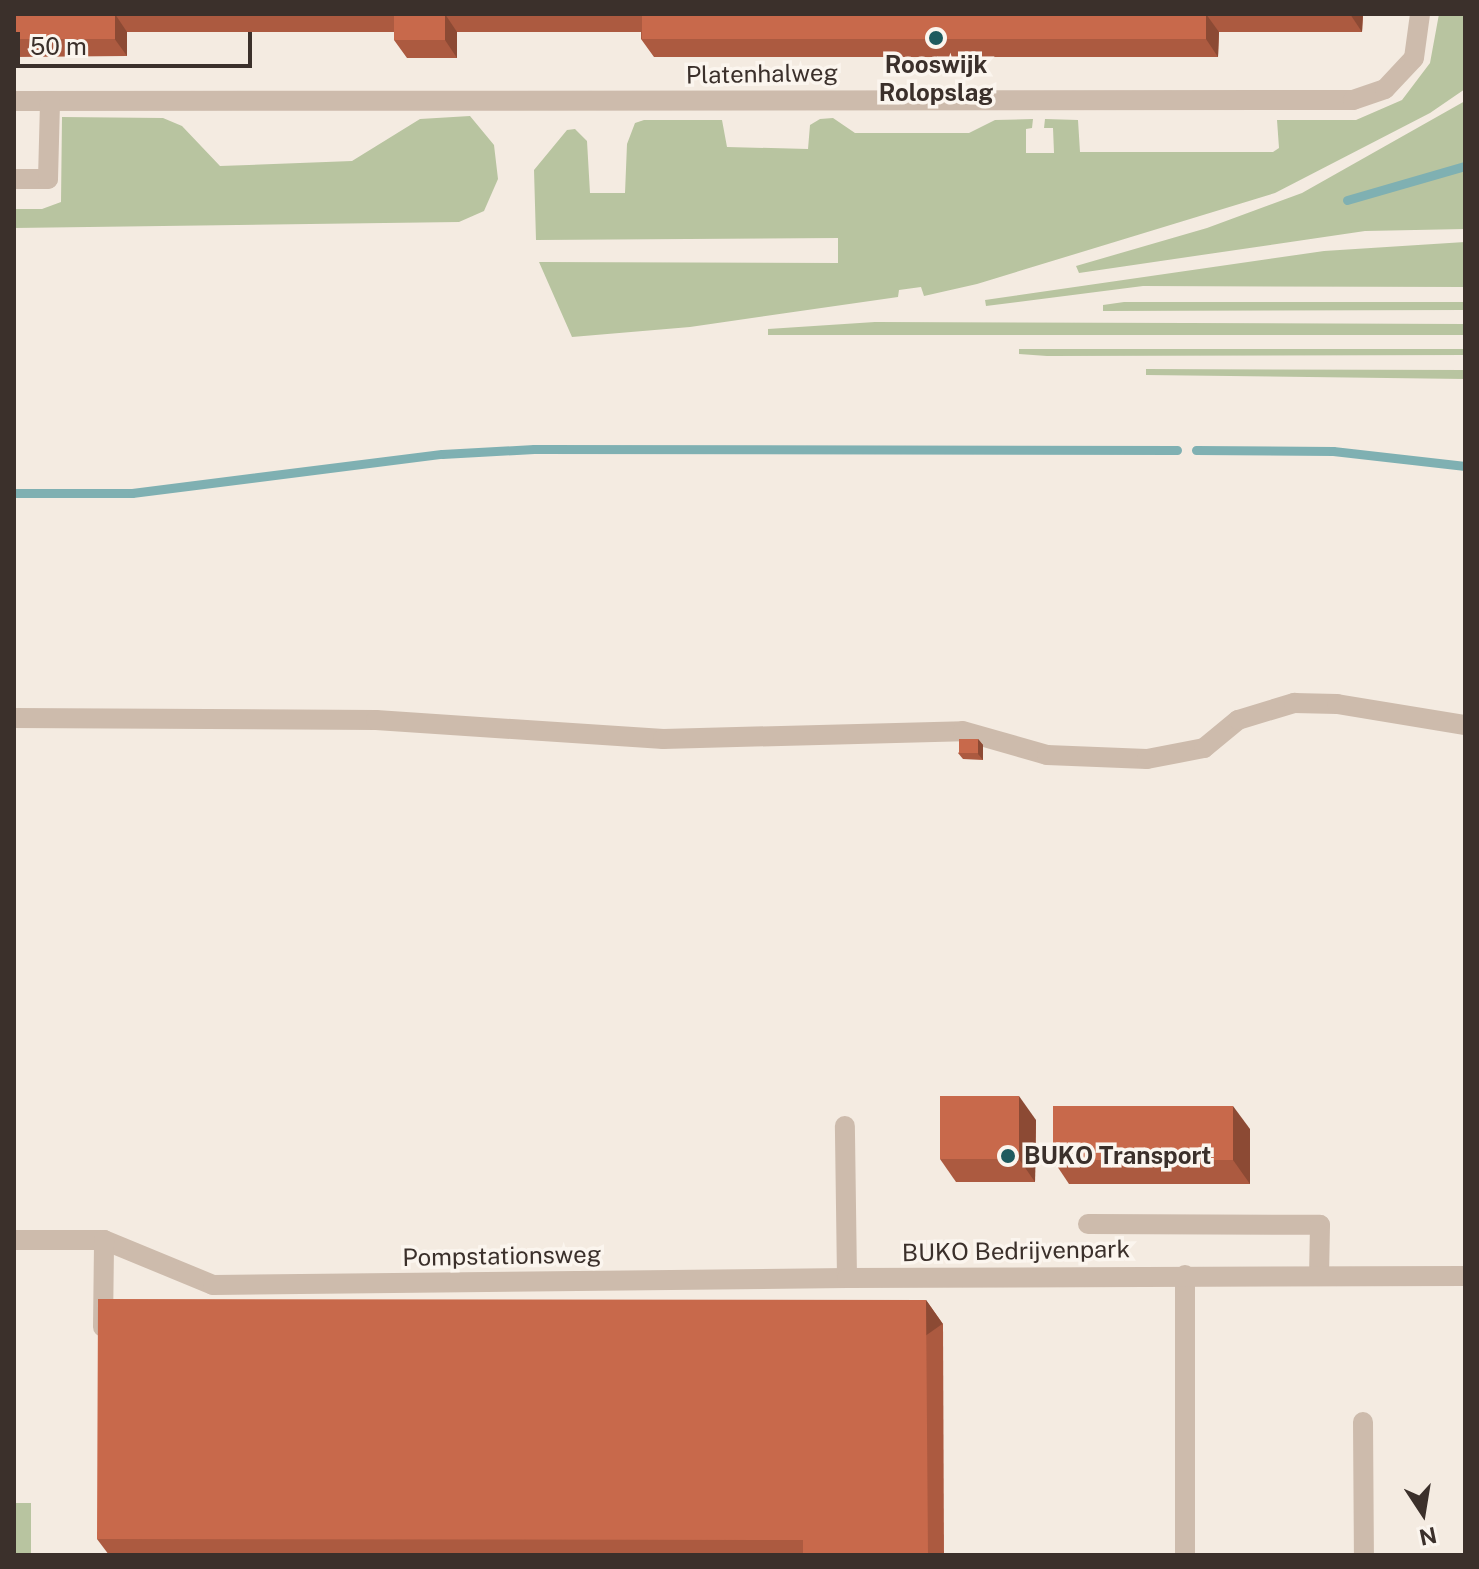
<!DOCTYPE html>
<html>
<head>
<meta charset="utf-8">
<style>
  body { margin:0 }
  #map { position:relative; width:1479px; height:1569px; overflow:hidden; background:#f4ebe1; font-family:"Public Sans",sans-serif }
  div>[style] { position:absolute }
  .green>* { inset:0; background:#b8c4a0; transform-origin:0 0 }
  .stream>* { height:9px; margin:-4.5px; padding:0 4.5px; transform-origin:4.5px; border-radius:4.5px; background:#7fb0b2 }
  .minor>* { height:20px; margin:-10px; padding:0 10px; transform-origin:10px; border-radius:10px; background:#cdbbac }
  .wall>* { inset:0; background:#ac5a40 }
  .shaded-wall>* { inset:0; background:#8c4a34; transform-origin:0 0 }
  .building>* { inset:0; background:#c8694b; transform-origin:0 0 }
  .dots>* { width:22px; height:22px; translate:-50% -50%; box-sizing:border-box; border:4px solid #fbf5ee; border-radius:50% }
  span { translate:-50% -50%; white-space:nowrap; text-align:center; line-height:1.15; -webkit-text-stroke:7px #fbf5ee; paint-order:stroke }
  .poi-label { font-size:24px; color:#3b302b; font-weight:700 }
  .left { translate:0 -50%; text-align:left }
  .street-label { font-size:24px; color:#3b302b }
  .frame { position:absolute; inset:0; border:16px solid #3b302b; pointer-events:none }
  .north { position:absolute; left:1383px; top:1473px; width:80px; height:80px; -webkit-text-stroke:6px #fbf5ee; paint-order:stroke; rotate:168deg; font-size:22px; font-weight:700; line-height:32px; text-align:center; color:#3b302b }
  .north::after { content:''; display:block; margin:auto; width:28px; height:36px; background:#3b302b; clip-path:polygon(50% 0,100% 100%,50% 72%,0 100%) }
  .scale { position:absolute; left:16px; top:32px; width:236px; height:36px; box-sizing:border-box; border:4px solid #3b302b; border-top:0; padding-left:10px; font-size:24px; line-height:28px; white-space:nowrap; color:#3b302b; -webkit-text-stroke:6px #fbf5ee; paint-order:stroke }
</style>
</head>
<body>
<div id="map">
  <div class="green">
    <i style="clip-path:polygon(1439px 14px,1465px 14px,1465px 89px,1430px 113px,1275px 193px,977px 284px,924px 296px,921px 287px,899px 290px,898px 297px,690px 327px,572px 337px,539px 262px,838px 263px,838px 238px,536px 240px,534px 170px,567px 130px,575px 129px,587px 141px,590px 193px,625px 193px,627px 144px,635px 123px,644px 120px,722px 120px,727px 147px,808px 149px,810px 125px,820px 119px,833px 118px,855px 133px,969px 133px,995px 120px,1033px 119px,1032px 128px,1026px 129px,1026px 153px,1054px 153px,1053px 128px,1044px 128px,1045px 119px,1078px 120px,1080px 152px,1273px 152px,1279px 148px,1277px 120px,1356px 120px,1402px 100px,1430px 63px)"></i>
    <i style="clip-path:polygon(1465px 101px,1465px 229px,1365px 231px,1079px 273px,1076px 266px,1207px 228px,1302px 193px)"></i>
    <i style="clip-path:polygon(470px 116px,494px 145px,498px 179px,484px 211px,459px 222px,14px 228px,14px 209px,42px 209px,61px 202px,62px 117px,163px 118px,182px 126px,220px 166px,352px 161px,420px 119px)"></i>
    <i style="clip-path:polygon(1465px 242px,1465px 287px,1143px 286px,986px 306px,985px 300px,1324px 251px)"></i>
    <i style="clip-path:polygon(1124px 302px,1465px 302px,1465px 310px,1103px 311px,1103px 305px)"></i>
    <i style="clip-path:polygon(875px 322px,1465px 324px,1465px 335px,768px 335px,768px 329px)"></i>
    <i style="clip-path:polygon(1019px 349px,1465px 349px,1465px 355px,1047px 356px,1019px 354px)"></i>
    <i style="clip-path:polygon(1146px 369px,1465px 370px,1465px 379px,1146px 375px)"></i>
    <i style="left:14px;top:1503px;width:17px;height:52px"></i>
  </div>
  <div class="stream">
    <i style="left:1347px;top:200px;width:123px;rotate:-16.1deg"></i>
    <i style="left:1196px;top:450px;width:137px;rotate:0.4deg"></i>
    <i style="left:1333px;top:451px;width:133px;rotate:6.5deg"></i>
    <i style="left:14px;top:493px;width:118px"></i>
    <i style="left:132px;top:493px;width:312px;rotate:-7.2deg"></i>
    <i style="left:442px;top:454px;width:92px;rotate:-3.1deg"></i>
    <i style="left:534px;top:449px;width:643px;rotate:0.09deg"></i>
  </div>
  <div class="minor">
    <i style="left:14px;top:101px;width:1339px;rotate:-0.04deg"></i>
    <i style="left:1353px;top:100px;width:34px;rotate:-19deg"></i>
    <i style="left:1385px;top:89px;width:42px;rotate:-46.9deg"></i>
    <i style="left:1414px;top:58px;width:44px;rotate:-82.2deg"></i>
    <i style="left:14px;top:179px;width:34px"></i>
    <i style="left:48px;top:179px;width:78px;rotate:-88.5deg"></i>
    <i style="left:14px;top:718px;width:362px;rotate:0.3deg"></i>
    <i style="left:376px;top:720px;width:288px;rotate:3.8deg"></i>
    <i style="left:663px;top:739px;width:300px;rotate:-1.5deg"></i>
    <i style="left:963px;top:731px;width:87px;rotate:15.9deg"></i>
    <i style="left:1047px;top:755px;width:100px;rotate:2.3deg"></i>
    <i style="left:1147px;top:759px;width:58px;rotate:-10.9deg"></i>
    <i style="left:1204px;top:748px;width:44px;rotate:-39.5deg"></i>
    <i style="left:1238px;top:720px;width:59px;rotate:-16.9deg"></i>
    <i style="left:1294px;top:703px;width:43px;rotate:1.3deg"></i>
    <i style="left:1337px;top:704px;width:130px;rotate:9.3deg"></i>
    <i style="left:1088px;top:1224px;width:232px;rotate:0.2deg"></i>
    <i style="left:1320px;top:1225px;width:51px;rotate:91.1deg"></i>
    <i style="left:14px;top:1240px;width:90px"></i>
    <i style="left:104px;top:1240px;width:118px;rotate:22.4deg"></i>
    <i style="left:213px;top:1285px;width:634px;rotate:-0.63deg"></i>
    <i style="left:847px;top:1278px;width:152px;rotate:-90.8deg"></i>
    <i style="left:1185px;top:1275px;width:280px;rotate:90deg"></i>
    <i style="left:847px;top:1278px;width:618px;rotate:-0.19deg"></i>
    <i style="left:103px;top:1327px;width:87px;rotate:-89.3deg"></i>
    <i style="left:1363px;top:1422px;width:133px;rotate:89.6deg"></i>
  </div>
  <div class="wall">
    <i style="clip-path:polygon(14px 14px,1363px 14px,1362px 32px,1219px 32px,1218px 57px,654px 57px,641px 39px,641px 32px,457px 32px,457px 58px,407px 58px,394px 40px,394px 32px,127px 32px,127px 56px,14px 57px)"></i>
    <i style="clip-path:polygon(978px 739px,983px 745px,983px 760px,963px 759px,958px 753px)"></i>
    <i style="clip-path:polygon(1036px 1120px,1035px 1182px,956px 1182px,940px 1159px)"></i>
    <i style="clip-path:polygon(1250px 1129px,1250px 1184px,1069px 1184px,1053px 1160px)"></i>
    <i style="clip-path:polygon(926px 1300px,943px 1324px,944px 1555px,109px 1555px,97px 1539px)"></i>
  </div>
  <div class="shaded-wall">
    <i style="clip-path:polygon(115px 14px,127px 32px,127px 56px,114px 38px)"></i>
    <i style="clip-path:polygon(445px 14px,457px 32px,457px 58px,445px 40px)"></i>
    <i style="clip-path:polygon(1206px 14px,1219px 32px,1218px 57px,1206px 39px)"></i>
    <i style="clip-path:polygon(1350px 14px,1363px 14px,1362px 32px)"></i>
    <i style="clip-path:polygon(978px 739px,983px 745px,983px 760px,978px 754px)"></i>
    <i style="clip-path:polygon(1019px 1096px,1036px 1120px,1035px 1182px,1019px 1159px)"></i>
    <i style="clip-path:polygon(1233px 1106px,1250px 1129px,1250px 1184px,1233px 1160px)"></i>
    <i style="left:926px;top:1300px;width:29px;height:255px;rotate:55deg"></i>
  </div>
  <div class="building">
    <i style="left:14px;top:14px;width:101px;height:25px"></i>
    <i style="left:394px;top:14px;width:51px;height:26px"></i>
    <i style="left:642px;top:14px;width:564px;height:25px"></i>
    <i style="left:959px;top:739px;width:19px;height:14px"></i>
    <i style="left:940px;top:1096px;width:79px;height:63px"></i>
    <i style="left:1053px;top:1106px;width:180px;height:54px"></i>
    <i style="clip-path:polygon(98px 1299px,926px 1300px,928px 1555px,803px 1555px,803px 1540px,97px 1539px)"></i>
  </div>
  <div class="dots">
    <i style="left:936px;top:38px;background:#1f5a5e"></i>
    <i style="left:1008px;top:1156px;background:#1f5a5e"></i>
  </div>
  <div class="poi-label">
    <span style="left:936px;top:79px">Rooswijk<br>Rolopslag</span>
    <span class="left" style="left:1024px;top:1156px">BUKO Transport</span>
  </div>
  <div class="street-label">
    <span style="left:762px;top:74px;rotate:-1deg">Platenhalweg</span>
    <span style="left:1016px;top:1251px;rotate:-1deg">BUKO Bedrijvenpark</span>
    <span style="left:502px;top:1256px;rotate:-1deg">Pompstationsweg</span>
  </div>
  <div class="frame"></div>
  <div class="north">N</div>
  <div class="scale">50 m</div>
</div>
</body>
</html>
